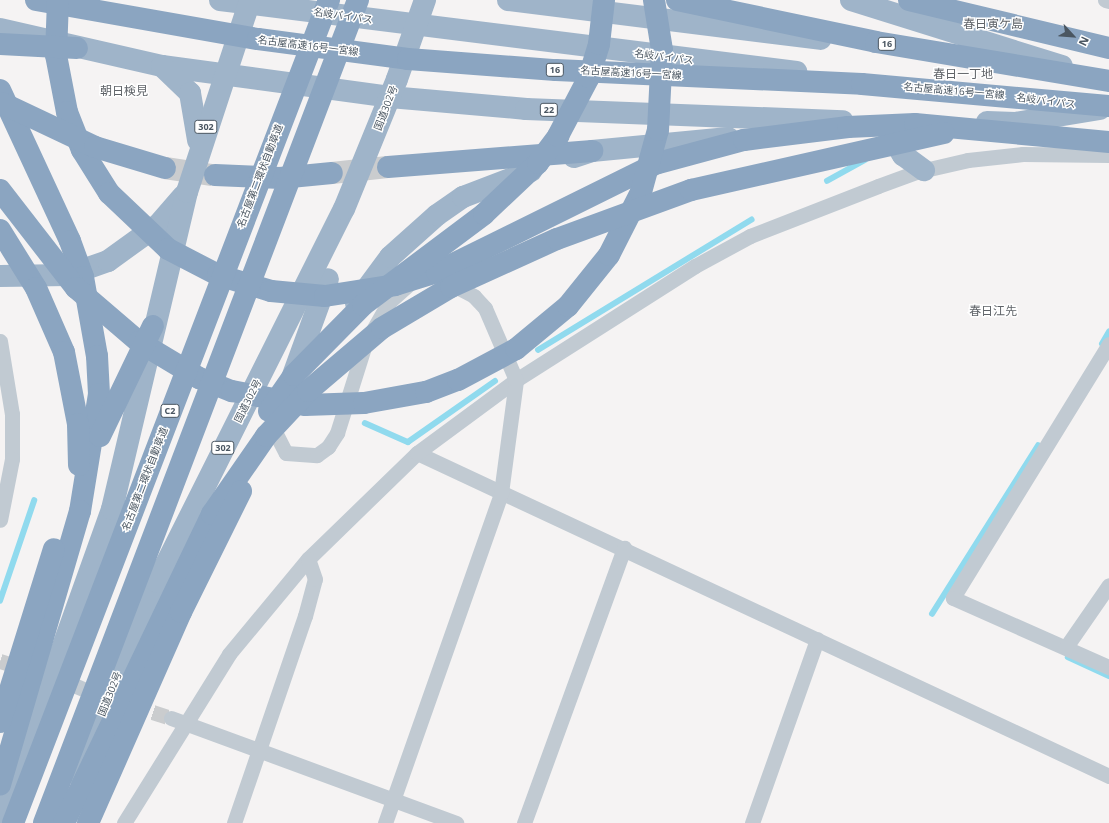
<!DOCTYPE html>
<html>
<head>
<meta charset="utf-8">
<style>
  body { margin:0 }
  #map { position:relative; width:1109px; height:823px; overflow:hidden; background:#f5f3f3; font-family:"Open Sans","Noto Sans JP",sans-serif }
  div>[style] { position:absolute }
  .stream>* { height:5.5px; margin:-2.75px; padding:0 2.75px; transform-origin:2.75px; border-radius:2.75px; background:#90daee }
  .minor-tunnel>* { height:15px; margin-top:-7.5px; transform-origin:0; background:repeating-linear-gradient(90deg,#caccce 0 15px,transparent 0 23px) }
  .motorway-tunnel>* { height:22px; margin-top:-11px; transform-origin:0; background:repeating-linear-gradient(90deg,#caccce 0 22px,transparent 0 33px) }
  .minor>* { height:15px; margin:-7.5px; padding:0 7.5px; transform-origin:7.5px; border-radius:7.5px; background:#c1cad2 }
  .trunk>* { height:22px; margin:-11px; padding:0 11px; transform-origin:11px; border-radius:11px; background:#9fb4c9 }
  .motorway>* { height:22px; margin:-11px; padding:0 11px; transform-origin:11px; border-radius:11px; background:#8ba5c1 }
  span { translate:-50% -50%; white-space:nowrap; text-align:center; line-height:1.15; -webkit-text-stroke:3px #fff; paint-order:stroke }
  .shield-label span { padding:1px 3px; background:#fff; border:1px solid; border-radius:3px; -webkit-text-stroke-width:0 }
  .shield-label { font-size:9px; color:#4a5661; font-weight:700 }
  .street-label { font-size:10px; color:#4a5661 }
  .quarter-label { font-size:12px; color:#5f6368 }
  .north { position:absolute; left:1053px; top:16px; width:40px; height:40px; -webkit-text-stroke:3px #fff; paint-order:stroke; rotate:116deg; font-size:11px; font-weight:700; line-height:16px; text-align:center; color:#4a5661 }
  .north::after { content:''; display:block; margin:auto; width:14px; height:18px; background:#4a5661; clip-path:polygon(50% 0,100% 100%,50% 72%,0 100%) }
</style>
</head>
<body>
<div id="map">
  <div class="stream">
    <i style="left:827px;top:181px;width:43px;rotate:-28.9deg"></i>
    <i style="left:1102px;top:344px;width:14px;rotate:-60deg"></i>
    <i style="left:538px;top:350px;width:250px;rotate:-31.4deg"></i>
    <i style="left:365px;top:423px;width:47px;rotate:23.8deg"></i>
    <i style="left:408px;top:442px;width:106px;rotate:-35deg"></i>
    <i style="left:0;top:601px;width:106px;rotate:-71.2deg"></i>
    <i style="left:932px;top:614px;width:199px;rotate:-57.8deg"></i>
    <i style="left:1068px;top:657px;width:45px;rotate:24.9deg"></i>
  </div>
  <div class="minor-tunnel">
    <i style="left:0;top:661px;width:27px;rotate:17deg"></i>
    <i style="left:131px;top:705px;width:42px;rotate:18deg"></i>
  </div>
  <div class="motorway-tunnel">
    <i style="left:165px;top:168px;width:48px;rotate:8.5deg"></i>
    <i style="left:332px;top:173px;width:56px;rotate:-6.1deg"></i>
  </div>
  <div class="minor">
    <i style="left:1105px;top:0;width:4px;rotate:14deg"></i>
    <i style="left:0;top:341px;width:74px;rotate:80.7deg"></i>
    <i style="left:12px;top:414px;width:45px;rotate:90deg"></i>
    <i style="left:12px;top:459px;width:62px;rotate:101.1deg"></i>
    <i style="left:1109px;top:344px;width:298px;rotate:121.6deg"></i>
    <i style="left:953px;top:598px;width:171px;rotate:23.9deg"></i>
    <i style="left:273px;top:428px;width:28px;rotate:63deg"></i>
    <i style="left:286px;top:453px;width:31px;rotate:4deg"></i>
    <i style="left:317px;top:455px;width:14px;rotate:-36deg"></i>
    <i style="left:328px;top:447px;width:17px;rotate:-57deg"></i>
    <i style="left:337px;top:433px;width:93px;rotate:-72.5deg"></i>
    <i style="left:365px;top:344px;width:48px;rotate:-60.3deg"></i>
    <i style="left:389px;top:302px;width:27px;rotate:-42deg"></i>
    <i style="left:417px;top:453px;width:764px;rotate:25.02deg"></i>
    <i style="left:1066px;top:647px;width:75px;rotate:-55.3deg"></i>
    <i style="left:76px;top:686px;width:8px;rotate:23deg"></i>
    <i style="left:171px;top:718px;width:304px;rotate:20.2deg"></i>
    <i style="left:124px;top:823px;width:199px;rotate:-58.1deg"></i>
    <i style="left:229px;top:654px;width:124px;rotate:-50.3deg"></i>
    <i style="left:308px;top:559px;width:152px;rotate:-44.2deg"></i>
    <i style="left:417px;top:453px;width:123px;rotate:-36.4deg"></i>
    <i style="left:516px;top:380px;width:212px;rotate:-32.5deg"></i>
    <i style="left:695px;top:266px;width:63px;rotate:-28.6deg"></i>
    <i style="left:750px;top:236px;width:137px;rotate:-21.3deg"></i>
    <i style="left:878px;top:186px;width:40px;rotate:-20.2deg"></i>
    <i style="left:916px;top:172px;width:53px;rotate:-13deg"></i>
    <i style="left:968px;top:160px;width:55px;rotate:-6.2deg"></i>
    <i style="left:1023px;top:154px;width:86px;rotate:0.7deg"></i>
    <i style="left:234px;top:823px;width:219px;rotate:-71.1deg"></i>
    <i style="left:305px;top:616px;width:38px;rotate:-75deg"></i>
    <i style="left:315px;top:579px;width:21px;rotate:-109deg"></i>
    <i style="left:385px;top:823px;width:350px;rotate:-70.6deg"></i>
    <i style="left:501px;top:493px;width:114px;rotate:-82.4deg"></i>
    <i style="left:516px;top:380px;width:78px;rotate:-113.3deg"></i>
    <i style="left:485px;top:308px;width:16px;rotate:-133deg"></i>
    <i style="left:474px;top:296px;width:27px;rotate:-152deg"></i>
    <i style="left:524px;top:823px;width:293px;rotate:-70deg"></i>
    <i style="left:752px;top:823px;width:195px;rotate:-70.5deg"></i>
  </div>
  <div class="trunk">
    <i style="left:220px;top:0;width:581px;rotate:7.11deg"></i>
    <i style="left:508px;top:0;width:315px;rotate:7.1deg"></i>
    <i style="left:851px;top:0;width:221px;rotate:17.4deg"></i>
    <i style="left:0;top:29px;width:166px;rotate:12.9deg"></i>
    <i style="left:162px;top:66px;width:230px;rotate:7.7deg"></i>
    <i style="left:390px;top:97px;width:137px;rotate:5deg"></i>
    <i style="left:526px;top:109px;width:317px;rotate:2.2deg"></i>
    <i style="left:162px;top:66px;width:39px;rotate:44deg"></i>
    <i style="left:190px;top:93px;width:48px;rotate:80.3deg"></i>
    <i style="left:987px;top:122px;width:28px;rotate:2deg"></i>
    <i style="left:1015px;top:123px;width:86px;rotate:-9.4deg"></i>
    <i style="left:886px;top:128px;width:32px;rotate:58deg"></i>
    <i style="left:903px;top:155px;width:26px;rotate:36deg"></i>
    <i style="left:574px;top:157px;width:19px;rotate:-18deg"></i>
    <i style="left:592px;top:151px;width:137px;rotate:-5.5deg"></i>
    <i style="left:0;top:276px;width:68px;rotate:-0.8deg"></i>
    <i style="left:68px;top:275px;width:42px;rotate:-19.3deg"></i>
    <i style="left:108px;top:261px;width:62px;rotate:-35.8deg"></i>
    <i style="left:158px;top:225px;width:38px;rotate:-49deg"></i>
    <i style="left:356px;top:303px;width:57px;rotate:-53.5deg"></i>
    <i style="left:390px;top:257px;width:63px;rotate:-41.8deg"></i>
    <i style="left:437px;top:215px;width:32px;rotate:-35deg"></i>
    <i style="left:463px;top:197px;width:73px;rotate:-20.9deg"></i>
    <i style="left:292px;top:378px;width:105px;rotate:-70deg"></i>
    <i style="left:78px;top:774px;width:208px;rotate:-67.6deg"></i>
    <i style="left:157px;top:582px;width:417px;rotate:-63.4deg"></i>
    <i style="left:344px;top:209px;width:140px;rotate:-67.8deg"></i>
    <i style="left:397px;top:79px;width:84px;rotate:-70.5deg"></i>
    <i style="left:0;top:822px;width:332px;rotate:-70.3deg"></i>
    <i style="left:112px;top:509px;width:326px;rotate:-76.7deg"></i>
    <i style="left:187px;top:192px;width:202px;rotate:-71.8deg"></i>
  </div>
  <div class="motorway">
    <i style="left:36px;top:0;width:225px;rotate:10deg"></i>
    <i style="left:258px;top:39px;width:151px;rotate:7.6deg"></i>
    <i style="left:408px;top:59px;width:148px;rotate:4.3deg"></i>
    <i style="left:556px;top:70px;width:306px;rotate:2.6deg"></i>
    <i style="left:862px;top:84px;width:248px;rotate:5.1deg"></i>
    <i style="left:58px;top:0;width:55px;rotate:92.1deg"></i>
    <i style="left:56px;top:55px;width:58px;rotate:79.1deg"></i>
    <i style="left:67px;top:112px;width:41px;rotate:68.5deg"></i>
    <i style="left:82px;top:150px;width:51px;rotate:57.9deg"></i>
    <i style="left:109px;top:193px;width:81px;rotate:43.5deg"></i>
    <i style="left:168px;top:249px;width:56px;rotate:27.5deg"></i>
    <i style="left:218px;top:275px;width:55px;rotate:16.8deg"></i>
    <i style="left:271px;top:291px;width:54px;rotate:5.3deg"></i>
    <i style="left:325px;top:296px;width:71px;rotate:-8.9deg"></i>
    <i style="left:395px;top:285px;width:44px;rotate:-17.2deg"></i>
    <i style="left:437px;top:272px;width:246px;rotate:-26.3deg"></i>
    <i style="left:658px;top:163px;width:89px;rotate:-15deg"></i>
    <i style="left:744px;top:140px;width:105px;rotate:-7.1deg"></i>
    <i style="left:848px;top:127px;width:67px;rotate:-2.6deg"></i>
    <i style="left:915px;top:124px;width:195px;rotate:5.3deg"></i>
    <i style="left:677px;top:0;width:203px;rotate:11.9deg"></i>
    <i style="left:876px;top:42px;width:236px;rotate:9.5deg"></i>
    <i style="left:909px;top:0;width:206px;rotate:13.5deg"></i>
    <i style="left:0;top:44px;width:77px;rotate:3deg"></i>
    <i style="left:0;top:90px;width:166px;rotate:65.1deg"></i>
    <i style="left:70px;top:241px;width:38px;rotate:70deg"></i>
    <i style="left:83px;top:277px;width:80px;rotate:80deg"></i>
    <i style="left:97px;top:356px;width:38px;rotate:87deg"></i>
    <i style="left:99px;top:394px;width:119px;rotate:99.2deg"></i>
    <i style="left:80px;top:511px;width:285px;rotate:106.3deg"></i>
    <i style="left:2px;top:103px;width:103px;rotate:25.3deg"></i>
    <i style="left:95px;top:147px;width:73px;rotate:16.7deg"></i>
    <i style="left:388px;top:167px;width:205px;rotate:-4.5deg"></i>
    <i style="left:215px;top:175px;width:65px;rotate:2.6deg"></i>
    <i style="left:280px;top:178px;width:52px;rotate:-5.5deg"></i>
    <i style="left:0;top:190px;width:124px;rotate:52.2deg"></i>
    <i style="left:76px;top:288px;width:83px;rotate:40.6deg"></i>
    <i style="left:139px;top:342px;width:70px;rotate:31deg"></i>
    <i style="left:199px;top:378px;width:35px;rotate:22deg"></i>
    <i style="left:232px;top:391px;width:74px;rotate:10.9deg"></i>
    <i style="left:305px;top:405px;width:59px;rotate:-1.9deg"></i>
    <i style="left:364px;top:403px;width:63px;rotate:-10.1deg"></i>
    <i style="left:426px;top:392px;width:34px;rotate:-21deg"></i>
    <i style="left:458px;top:380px;width:66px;rotate:-28.1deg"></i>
    <i style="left:516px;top:349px;width:67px;rotate:-39.6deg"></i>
    <i style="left:568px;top:306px;width:65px;rotate:-51.2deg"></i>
    <i style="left:609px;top:255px;width:71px;rotate:-63.1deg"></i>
    <i style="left:641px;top:192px;width:64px;rotate:-74.7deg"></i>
    <i style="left:658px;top:130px;width:80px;rotate:-87.1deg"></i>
    <i style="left:662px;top:50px;width:51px;rotate:-99.1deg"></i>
    <i style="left:0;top:230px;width:68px;rotate:58.2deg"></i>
    <i style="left:36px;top:288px;width:70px;rotate:66.4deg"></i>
    <i style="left:64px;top:352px;width:73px;rotate:79deg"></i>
    <i style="left:78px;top:424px;width:41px;rotate:88.6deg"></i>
    <i style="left:269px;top:411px;width:44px;rotate:-55.2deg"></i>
    <i style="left:294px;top:375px;width:98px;rotate:-45.4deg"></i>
    <i style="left:363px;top:305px;width:151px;rotate:-36.9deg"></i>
    <i style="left:484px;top:214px;width:74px;rotate:-43.4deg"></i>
    <i style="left:538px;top:163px;width:34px;rotate:-53deg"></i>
    <i style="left:558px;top:136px;width:67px;rotate:-62.3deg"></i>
    <i style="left:589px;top:77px;width:34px;rotate:-73deg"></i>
    <i style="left:599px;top:44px;width:44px;rotate:-83.5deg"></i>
    <i style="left:100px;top:436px;width:122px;rotate:-64.3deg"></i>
    <i style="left:0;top:722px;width:181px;rotate:-72.7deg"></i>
    <i style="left:13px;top:823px;width:882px;rotate:-69deg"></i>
    <i style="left:44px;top:823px;width:881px;rotate:-69.12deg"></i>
    <i style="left:64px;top:823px;width:343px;rotate:-64.4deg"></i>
    <i style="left:212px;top:514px;width:95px;rotate:-55.3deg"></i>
    <i style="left:266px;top:436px;width:62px;rotate:-47deg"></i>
    <i style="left:308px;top:391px;width:97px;rotate:-40.4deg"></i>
    <i style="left:382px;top:328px;width:80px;rotate:-30.7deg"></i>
    <i style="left:451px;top:287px;width:116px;rotate:-24.4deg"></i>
    <i style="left:557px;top:239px;width:143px;rotate:-20.1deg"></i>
    <i style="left:691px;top:190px;width:259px;rotate:-12.7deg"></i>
    <i style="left:88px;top:823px;width:231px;rotate:-66.2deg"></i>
    <i style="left:181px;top:612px;width:135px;rotate:-63.6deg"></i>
  </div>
  <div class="shield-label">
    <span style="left:887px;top:44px">16</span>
    <span style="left:555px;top:70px">16</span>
    <span style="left:549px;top:110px">22</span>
    <span style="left:206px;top:127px">302</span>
    <span style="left:170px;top:411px">C2</span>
    <span style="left:223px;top:448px">302</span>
  </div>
  <div class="street-label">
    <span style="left:343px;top:16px;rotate:8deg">名岐バイパス</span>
    <span style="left:308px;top:46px;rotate:7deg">名古屋高速16号一宮線</span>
    <span style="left:664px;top:57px;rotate:7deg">名岐バイパス</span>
    <span style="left:631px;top:73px;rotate:3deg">名古屋高速16号一宮線</span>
    <span style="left:954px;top:91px;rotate:5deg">名古屋高速16号一宮線</span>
    <span style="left:1046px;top:101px;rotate:7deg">名岐バイパス</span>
    <span style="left:386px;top:108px;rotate:-69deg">国道302号</span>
    <span style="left:260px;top:176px;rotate:-69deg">名古屋第二環状自動車道</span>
    <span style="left:248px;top:401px;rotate:-63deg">国道302号</span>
    <span style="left:145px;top:479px;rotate:-69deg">名古屋第二環状自動車道</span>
    <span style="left:110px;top:694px;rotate:-68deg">国道302号</span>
  </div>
  <div class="quarter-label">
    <span style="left:993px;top:24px">春日寅ケ島</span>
    <span style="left:963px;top:74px">春日一丁地</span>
    <span style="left:124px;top:91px">朝日検見</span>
    <span style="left:993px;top:311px">春日江先</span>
  </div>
  <div class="north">N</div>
</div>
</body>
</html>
